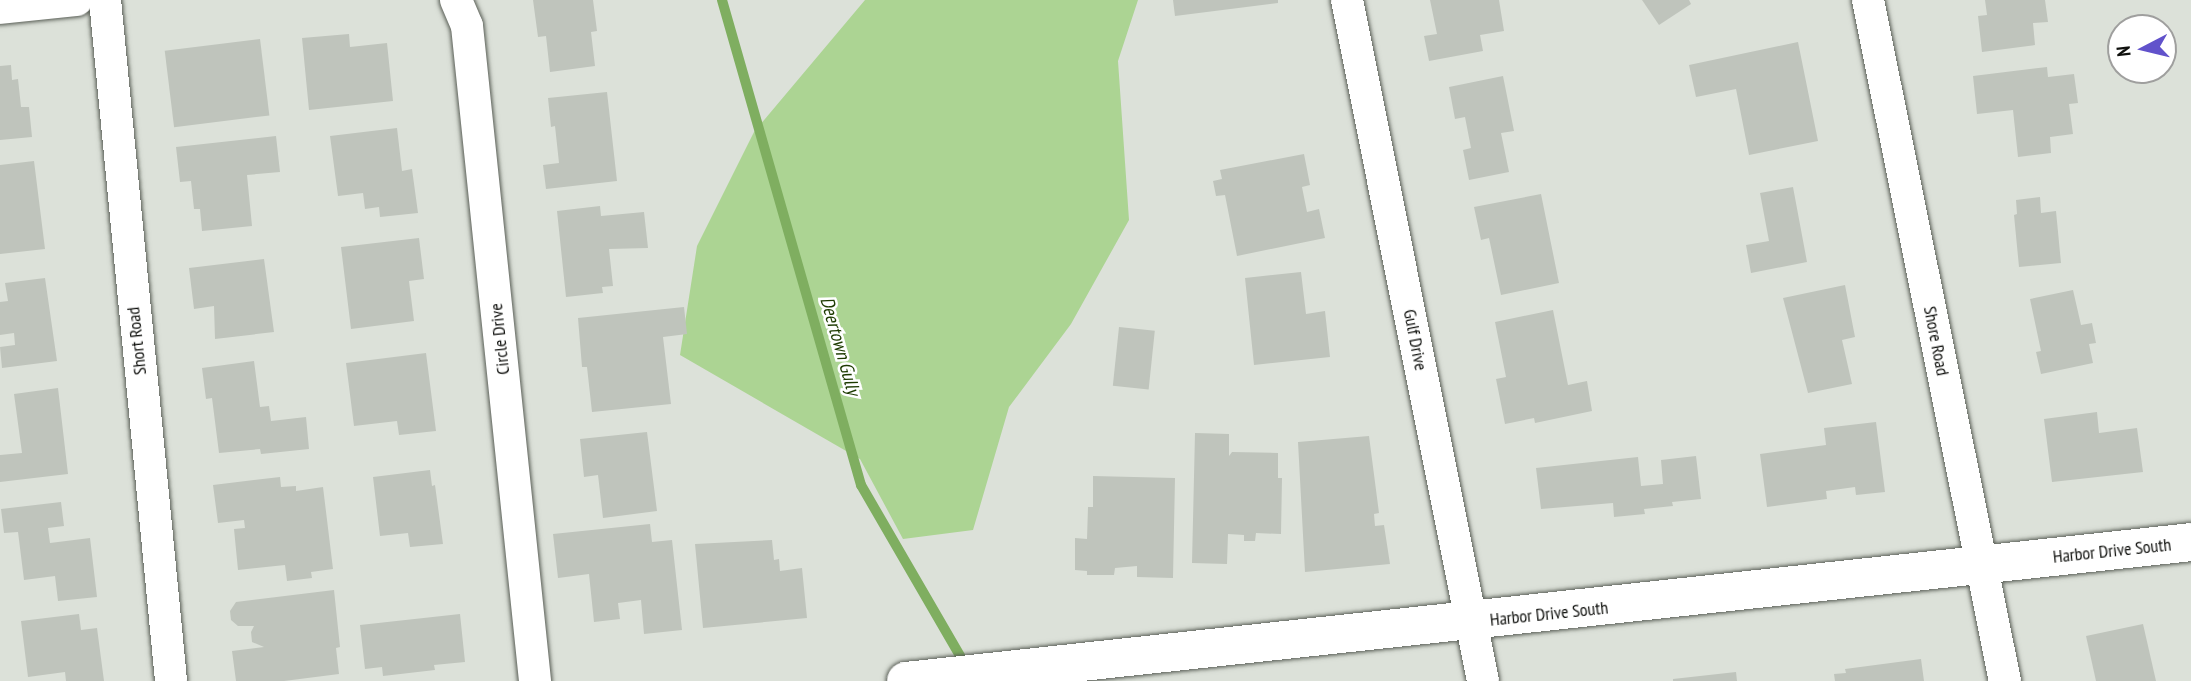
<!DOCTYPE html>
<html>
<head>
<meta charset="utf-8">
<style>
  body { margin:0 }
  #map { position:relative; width:2191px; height:681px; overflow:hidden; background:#dce1d9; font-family:"PT Sans Narrow",sans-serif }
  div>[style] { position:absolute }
  .green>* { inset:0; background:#acd493 }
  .stream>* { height:10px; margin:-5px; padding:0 5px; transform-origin:5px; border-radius:5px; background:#7fae60 }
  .building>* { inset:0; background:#bfc4bc; transform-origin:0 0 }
  .roads { filter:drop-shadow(0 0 2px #5a5f57) drop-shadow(0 0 2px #5a5f57) }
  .street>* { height:32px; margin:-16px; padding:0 16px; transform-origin:16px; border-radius:16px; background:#fff }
  .secondary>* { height:38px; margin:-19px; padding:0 19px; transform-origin:19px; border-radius:19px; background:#fff }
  span { translate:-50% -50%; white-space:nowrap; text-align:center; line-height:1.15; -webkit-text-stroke:5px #fff; paint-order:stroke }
  .street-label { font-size:18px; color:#0f100d }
  .water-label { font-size:19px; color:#1d3b00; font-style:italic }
  .north { position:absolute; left:2107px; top:14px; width:70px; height:70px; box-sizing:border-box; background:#fff; border:2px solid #9f9f9e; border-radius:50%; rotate:263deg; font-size:19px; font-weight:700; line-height:28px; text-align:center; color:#0f100d }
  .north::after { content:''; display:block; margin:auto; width:24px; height:32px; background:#6152cb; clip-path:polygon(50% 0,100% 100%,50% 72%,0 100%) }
</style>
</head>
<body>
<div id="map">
  <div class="green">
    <i style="clip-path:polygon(865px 0,1138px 0,1118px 61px,1129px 220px,1071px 324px,1009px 407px,973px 530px,903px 539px,860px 459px,680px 355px,697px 246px,754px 132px)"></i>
  </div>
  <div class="stream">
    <i style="left:722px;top:0;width:505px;rotate:74.01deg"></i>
    <i style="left:861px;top:485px;width:209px;rotate:59.9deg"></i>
  </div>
  <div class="building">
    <i style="clip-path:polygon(533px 0,593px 0,597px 31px,591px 32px,595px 66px,550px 72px,546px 36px,538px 37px)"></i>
    <i style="clip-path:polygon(1173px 0,1278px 0,1278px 3px,1175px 16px)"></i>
    <i style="clip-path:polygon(1430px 0,1499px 0,1504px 31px,1480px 35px,1483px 51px,1429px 61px,1424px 36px,1437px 34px)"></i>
    <i style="clip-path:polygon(1642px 0,1689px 0,1691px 4px,1659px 25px)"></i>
    <i style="clip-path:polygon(1985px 0,2045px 0,2048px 22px,2033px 23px,2035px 45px,1982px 52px,1978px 16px,1987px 15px)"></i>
    <i style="clip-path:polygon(349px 34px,350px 47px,387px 43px,393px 101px,309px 110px,302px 38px)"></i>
    <i style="left:260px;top:39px;width:77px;height:96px;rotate:83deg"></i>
    <i style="clip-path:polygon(1798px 42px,1818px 141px,1749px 155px,1736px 89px,1696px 97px,1689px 65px)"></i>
    <i style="clip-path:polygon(11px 65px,12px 80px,18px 79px,21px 107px,29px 107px,32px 137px,0 140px,0 66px)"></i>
    <i style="clip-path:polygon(2047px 67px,2048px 77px,2074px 74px,2078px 103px,2069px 104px,2073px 134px,2050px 137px,2051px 153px,2018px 157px,2013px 110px,1977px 114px,1973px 76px)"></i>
    <i style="clip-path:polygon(1503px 76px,1514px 131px,1501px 133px,1509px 172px,1469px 180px,1463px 150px,1471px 148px,1465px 117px,1455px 119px,1449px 87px)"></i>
    <i style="clip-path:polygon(607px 92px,617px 181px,546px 189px,543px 165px,559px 163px,555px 126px,551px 127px,548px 98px)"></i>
    <i style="clip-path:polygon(397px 128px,402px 171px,412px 169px,418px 213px,380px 217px,379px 207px,365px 209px,363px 193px,338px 196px,330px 136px)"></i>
    <i style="clip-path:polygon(276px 136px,280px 172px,247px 175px,252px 226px,202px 231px,200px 209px,194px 209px,191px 181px,180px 182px,176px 147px)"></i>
    <i style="clip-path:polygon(1304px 154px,1310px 185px,1302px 187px,1307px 212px,1319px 209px,1325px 238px,1237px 256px,1225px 195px,1216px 196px,1213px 181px,1222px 179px,1220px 170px)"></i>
    <i style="clip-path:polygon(34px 161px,45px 249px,0 254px,0 165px)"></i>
    <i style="clip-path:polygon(1793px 187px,1807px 262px,1751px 273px,1746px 245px,1769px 241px,1760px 193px)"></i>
    <i style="clip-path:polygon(1541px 194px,1559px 283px,1501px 295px,1489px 238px,1481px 240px,1474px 207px)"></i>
    <i style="clip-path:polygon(2040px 197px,2041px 213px,2056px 211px,2061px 263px,2019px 267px,2014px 215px,2017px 214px,2016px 200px)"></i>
    <i style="clip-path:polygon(600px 206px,601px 216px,644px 212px,648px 248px,609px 249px,613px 286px,602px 287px,603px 293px,566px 297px,557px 211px)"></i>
    <i style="clip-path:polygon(419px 238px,424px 279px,409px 281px,414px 321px,351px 329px,341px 247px)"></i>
    <i style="clip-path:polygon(264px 259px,274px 332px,215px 339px,214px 306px,194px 309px,189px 268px)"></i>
    <i style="clip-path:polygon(1301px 272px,1306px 314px,1325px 311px,1330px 357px,1254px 365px,1245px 278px)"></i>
    <i style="clip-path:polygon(45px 278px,57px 361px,2px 368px,0 347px,15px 345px,14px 333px,0 335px,0 302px,8px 301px,5px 283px)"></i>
    <i style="clip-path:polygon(1845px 285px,1855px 337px,1842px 340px,1852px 384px,1808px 393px,1783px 298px)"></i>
    <i style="clip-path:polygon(2073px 290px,2081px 325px,2092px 323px,2096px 343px,2089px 344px,2093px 363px,2041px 374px,2036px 352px,2041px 351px,2030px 299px)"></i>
    <i style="clip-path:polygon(684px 307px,687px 334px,663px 337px,671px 404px,592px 412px,587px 367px,582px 367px,578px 318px)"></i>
    <i style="clip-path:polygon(1553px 310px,1568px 385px,1587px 381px,1592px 411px,1535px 423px,1534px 418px,1505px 424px,1496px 379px,1506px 377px,1495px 322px)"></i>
    <i style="left:1119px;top:327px;width:36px;height:59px;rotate:6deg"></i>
    <i style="clip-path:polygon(426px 353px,436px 431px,399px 435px,397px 421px,354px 426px,346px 363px)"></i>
    <i style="clip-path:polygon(254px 361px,260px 407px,269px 406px,271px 421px,306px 417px,309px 449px,261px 454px,260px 449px,219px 453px,212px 398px,206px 399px,202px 368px)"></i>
    <i style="clip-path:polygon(58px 388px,68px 474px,0 482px,0 455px,22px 453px,14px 394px)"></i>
    <i style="clip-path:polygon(2097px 412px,2099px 433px,2137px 428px,2143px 472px,2052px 482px,2044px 419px)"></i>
    <i style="clip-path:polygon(1876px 422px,1885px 492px,1856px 495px,1855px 487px,1826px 491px,1827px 499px,1767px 507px,1760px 454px,1826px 445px,1824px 428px)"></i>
    <i style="clip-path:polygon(647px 432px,657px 511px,603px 518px,598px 475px,584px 477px,580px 439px)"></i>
    <i style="clip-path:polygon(1195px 433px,1229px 434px,1229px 456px,1232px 452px,1278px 453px,1278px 478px,1282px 478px,1281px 534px,1256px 533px,1255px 541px,1244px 541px,1244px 535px,1228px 534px,1227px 564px,1192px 563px)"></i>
    <i style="clip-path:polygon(1369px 436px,1379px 513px,1374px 514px,1375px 526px,1384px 525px,1390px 564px,1305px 572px,1298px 442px)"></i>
    <i style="clip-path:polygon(1696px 456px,1701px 499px,1672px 502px,1673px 506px,1644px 509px,1645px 514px,1614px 517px,1613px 503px,1541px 509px,1536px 468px,1638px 457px,1641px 486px,1663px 484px,1661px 460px)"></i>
    <i style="clip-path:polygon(430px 470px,432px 486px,435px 485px,443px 544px,410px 547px,408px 533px,380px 536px,373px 477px)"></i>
    <i style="clip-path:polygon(1093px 476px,1175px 478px,1173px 578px,1137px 577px,1137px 566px,1115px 568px,1114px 575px,1087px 575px,1087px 571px,1075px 570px,1075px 538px,1087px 539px,1088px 507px,1093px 507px)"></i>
    <i style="clip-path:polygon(280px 477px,281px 487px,296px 486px,296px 491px,323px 487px,333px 569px,311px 572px,312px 578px,287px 581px,285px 565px,238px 570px,234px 529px,245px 528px,244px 520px,218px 523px,213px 485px)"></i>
    <i style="clip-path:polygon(61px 502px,64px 526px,48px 528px,50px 543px,90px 538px,97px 597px,58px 601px,55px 576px,24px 580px,18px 532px,4px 533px,1px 509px)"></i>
    <i style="clip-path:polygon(650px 524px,652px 542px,672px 540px,682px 630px,644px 634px,641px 600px,618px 603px,620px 619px,594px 622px,589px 574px,558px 578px,553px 534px)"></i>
    <i style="clip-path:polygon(772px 540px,774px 560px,779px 559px,780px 571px,802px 568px,807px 618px,703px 628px,695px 544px)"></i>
    <i style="clip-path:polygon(334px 590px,340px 647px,336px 648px,339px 674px,284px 681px,236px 681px,232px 651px,264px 647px,252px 642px,251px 632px,254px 626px,238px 626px,231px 620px,230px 611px,236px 602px)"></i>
    <i style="clip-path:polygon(79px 614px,81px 630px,97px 628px,104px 681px,66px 681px,65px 672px,28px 677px,21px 621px)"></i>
    <i style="clip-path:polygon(460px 614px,465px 662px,434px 665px,435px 670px,383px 676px,382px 667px,365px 669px,360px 625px)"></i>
    <i style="clip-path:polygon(2143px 624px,2156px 681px,2096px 681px,2086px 636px)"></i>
    <i style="clip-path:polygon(1921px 659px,1924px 681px,1835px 681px,1834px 674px,1846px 673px,1845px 669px)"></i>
    <i style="clip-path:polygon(1736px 672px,1737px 681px,1673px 681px,1673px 679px)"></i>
  </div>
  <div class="roads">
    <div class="street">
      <i style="left:105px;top:0;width:684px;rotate:84.46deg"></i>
      <i style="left:456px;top:0;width:28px;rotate:67deg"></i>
      <i style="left:467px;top:26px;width:659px;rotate:84.07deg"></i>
      <i style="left:1347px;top:0;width:694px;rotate:78.71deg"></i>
      <i style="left:1868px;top:0;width:695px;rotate:78.63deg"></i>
      <i style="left:0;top:8px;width:77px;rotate:-5.9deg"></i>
    </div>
    <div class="secondary">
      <i style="left:906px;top:681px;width:1292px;rotate:-6.17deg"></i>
    </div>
  </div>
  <div class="street-label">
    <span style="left:500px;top:339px;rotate:-96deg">Circle Drive</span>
    <span style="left:1415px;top:340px;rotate:79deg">Gulf Drive</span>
    <span style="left:137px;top:341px;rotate:-96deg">Short Road</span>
    <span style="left:1936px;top:341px;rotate:79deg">Shore Road</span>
    <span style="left:2112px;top:551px;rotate:-6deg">Harbor Drive South</span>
    <span style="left:1549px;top:614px;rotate:-6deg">Harbor Drive South</span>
  </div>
  <div class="water-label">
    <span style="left:840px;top:346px;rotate:74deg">Deertown Gully</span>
  </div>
  <div class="north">N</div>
</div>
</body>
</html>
